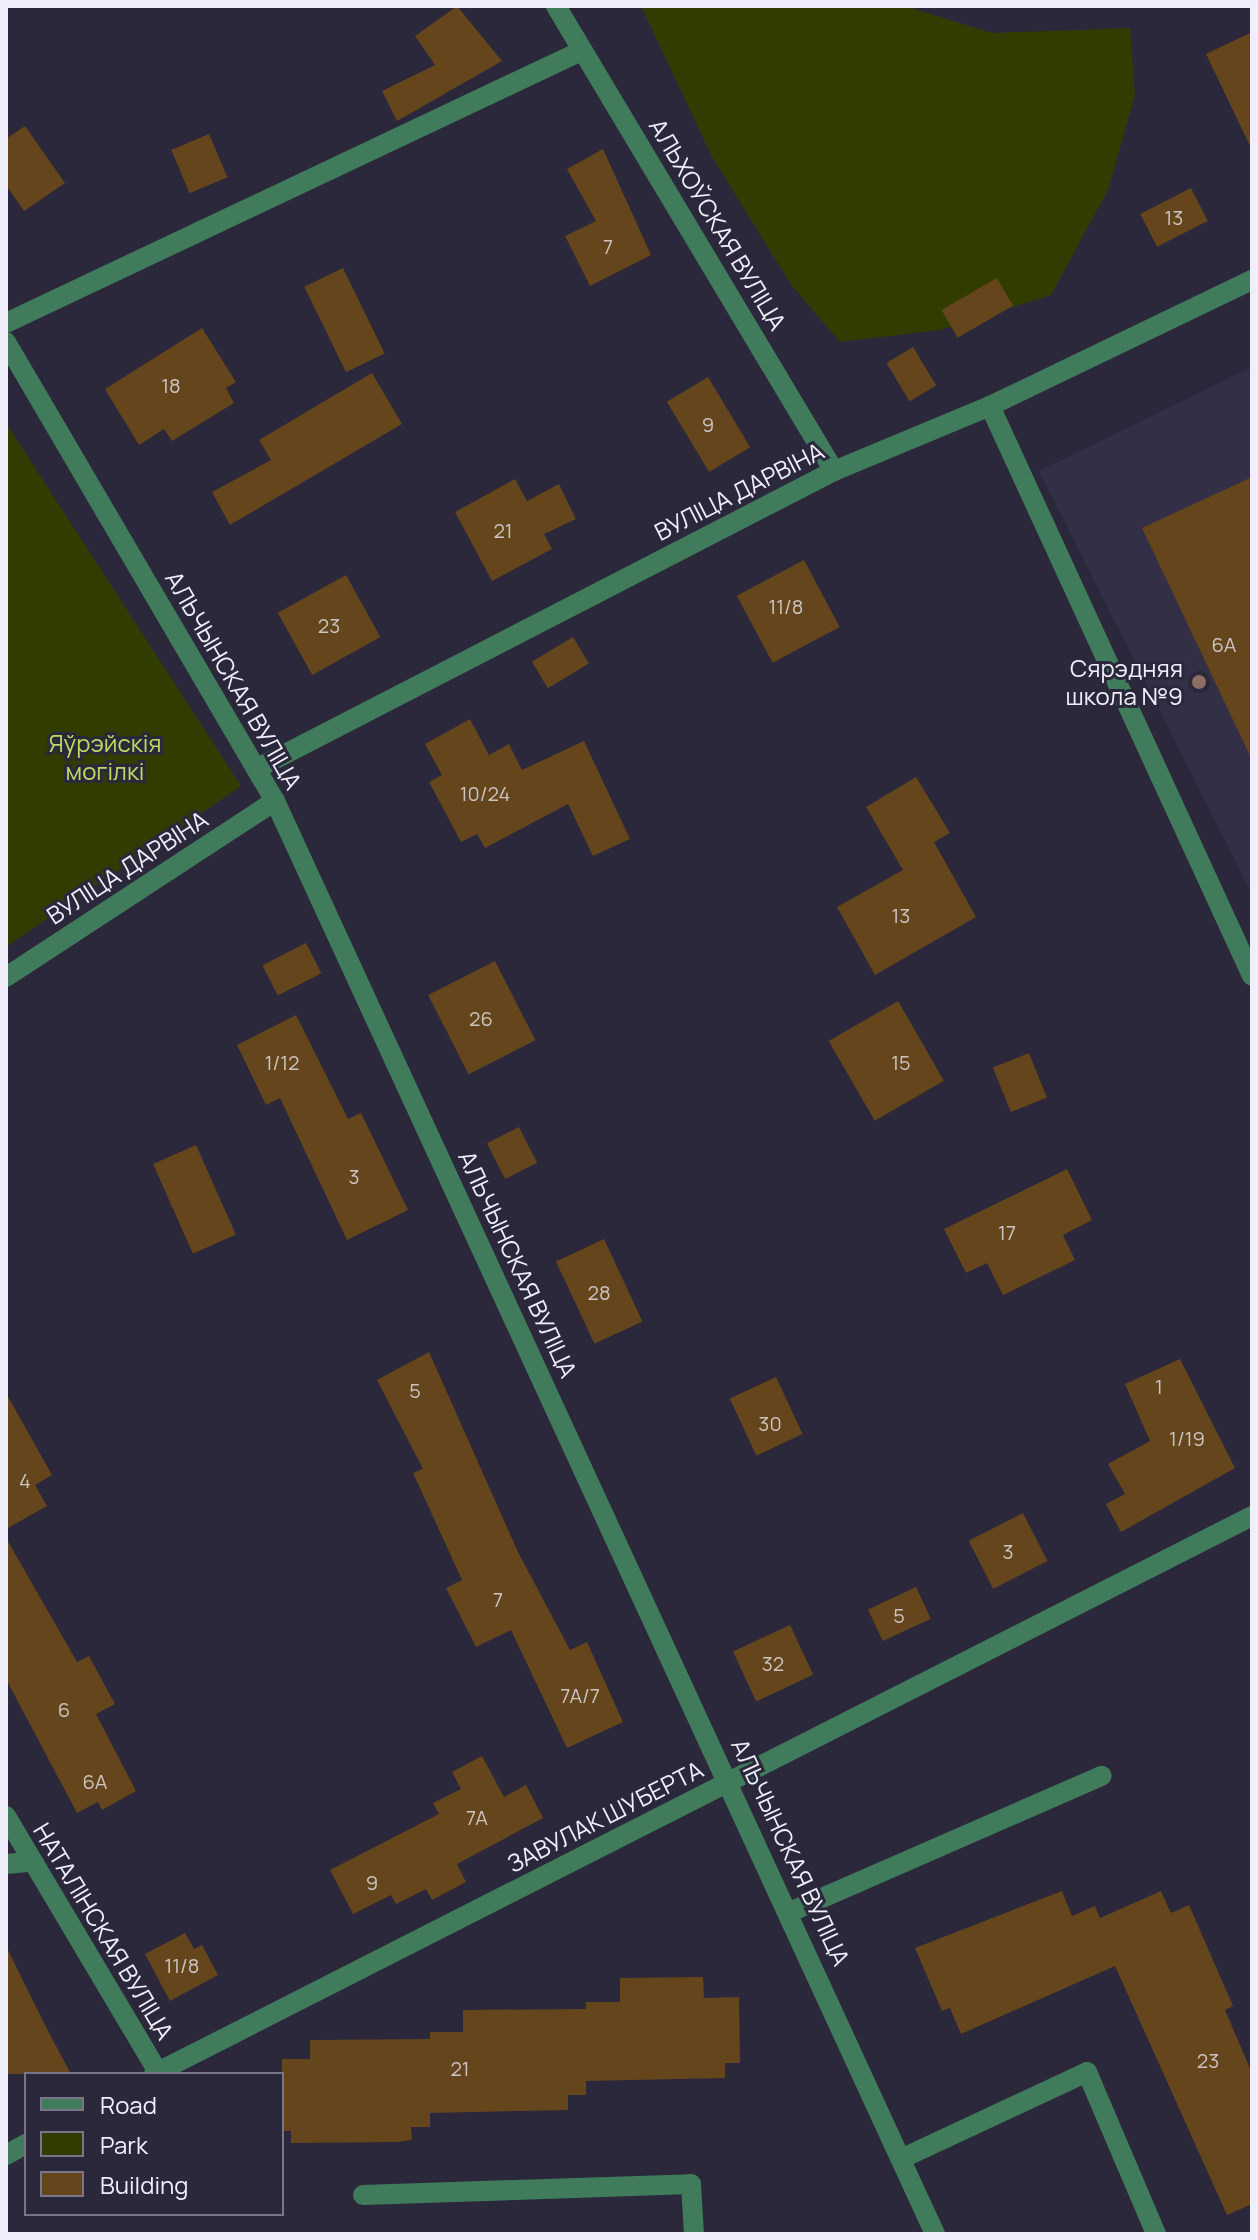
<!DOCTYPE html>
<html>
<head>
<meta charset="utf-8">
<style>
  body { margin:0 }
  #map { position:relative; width:1258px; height:2240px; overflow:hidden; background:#2a283a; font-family:Manrope,sans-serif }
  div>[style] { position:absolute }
  .built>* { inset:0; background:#332f47 }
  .green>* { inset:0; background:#313d00 }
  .building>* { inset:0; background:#64451c; transform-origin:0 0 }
  .service>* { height:20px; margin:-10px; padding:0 10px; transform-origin:10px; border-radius:10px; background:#407b5c }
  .minor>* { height:20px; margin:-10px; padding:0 10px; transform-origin:10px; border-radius:10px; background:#407b5c }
  .dots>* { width:22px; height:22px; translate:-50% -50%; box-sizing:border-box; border:4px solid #2a283a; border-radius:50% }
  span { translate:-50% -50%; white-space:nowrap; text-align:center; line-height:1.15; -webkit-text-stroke:6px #2a283a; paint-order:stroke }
  .number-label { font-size:20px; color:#ccc4c2 }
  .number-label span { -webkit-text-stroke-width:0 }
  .street-label { font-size:24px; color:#efeefa }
  .poi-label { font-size:24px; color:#efeefa }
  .right { translate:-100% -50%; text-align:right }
  .park-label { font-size:24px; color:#bdd964 }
  .frame { position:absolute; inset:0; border:8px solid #efeefa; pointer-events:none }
  .legend { position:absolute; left:24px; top:2072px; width:260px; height:144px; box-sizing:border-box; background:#2a283a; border:2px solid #797787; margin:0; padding:10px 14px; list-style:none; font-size:24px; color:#efeefa }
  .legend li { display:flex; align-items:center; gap:16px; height:40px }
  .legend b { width:40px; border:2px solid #797787 }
</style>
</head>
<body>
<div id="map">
  <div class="built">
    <i style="clip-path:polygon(1252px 367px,1252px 894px,1039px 471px)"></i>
  </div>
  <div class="green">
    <i style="clip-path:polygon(641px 6px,905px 6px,992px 33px,1130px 28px,1135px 95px,1108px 190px,1051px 295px,940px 330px,840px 342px,792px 286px,712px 157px)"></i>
    <i style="clip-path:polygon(6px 423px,241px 786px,6px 947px)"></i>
  </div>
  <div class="building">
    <i style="clip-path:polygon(457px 6px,502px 61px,397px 121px,382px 91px,435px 65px,415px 36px)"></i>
    <i style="clip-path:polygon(1252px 32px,1252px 150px,1206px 54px)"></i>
    <i style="clip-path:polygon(25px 126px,65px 183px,24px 211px,6px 185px,6px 139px)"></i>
    <i style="left:209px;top:134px;width:47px;height:41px;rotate:67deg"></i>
    <i style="clip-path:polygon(603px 149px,651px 255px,590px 286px,565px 236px,596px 221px,567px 169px)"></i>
    <i style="left:1191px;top:188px;width:37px;height:57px;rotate:63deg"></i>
    <i style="left:343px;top:268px;width:95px;height:43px;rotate:64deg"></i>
    <i style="left:997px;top:278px;width:32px;height:64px;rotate:60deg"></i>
    <i style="clip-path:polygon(202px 328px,236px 382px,226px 388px,234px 403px,172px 441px,164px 429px,139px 445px,105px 389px)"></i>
    <i style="left:913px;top:347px;width:45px;height:31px;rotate:59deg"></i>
    <i style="clip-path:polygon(372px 373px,402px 424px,230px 525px,212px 492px,271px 460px,259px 440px)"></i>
    <i style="left:708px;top:377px;width:82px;height:48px;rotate:59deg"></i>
    <i style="clip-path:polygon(1252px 477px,1252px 760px,1142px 528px)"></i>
    <i style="clip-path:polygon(515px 479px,527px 501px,559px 484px,576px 519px,544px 534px,552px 549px,492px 581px,455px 512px)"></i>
    <i style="left:804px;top:560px;width:76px;height:76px;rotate:62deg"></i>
    <i style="left:346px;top:575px;width:71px;height:78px;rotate:61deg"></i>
    <i style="left:573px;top:637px;width:31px;height:48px;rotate:59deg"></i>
    <i style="clip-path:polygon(470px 719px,489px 755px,509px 744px,522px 770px,584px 741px,630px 839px,593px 856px,568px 804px,485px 848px,477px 834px,461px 842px,429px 782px,442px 775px,425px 744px)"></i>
    <i style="clip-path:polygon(916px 777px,950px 833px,934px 842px,976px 917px,875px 975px,837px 907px,903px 870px,866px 807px)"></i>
    <i style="left:306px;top:943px;width:34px;height:49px;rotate:63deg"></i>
    <i style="left:495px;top:961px;width:89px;height:75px;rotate:63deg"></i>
    <i style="left:898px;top:1001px;width:92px;height:80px;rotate:60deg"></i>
    <i style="clip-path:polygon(296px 1015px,348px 1119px,361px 1113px,408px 1210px,347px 1240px,280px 1098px,266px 1105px,237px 1045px)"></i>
    <i style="left:1029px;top:1053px;width:48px;height:39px;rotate:68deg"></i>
    <i style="left:519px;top:1127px;width:40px;height:36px;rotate:63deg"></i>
    <i style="left:196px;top:1145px;width:98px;height:47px;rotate:66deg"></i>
    <i style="clip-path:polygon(1067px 1169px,1092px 1220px,1063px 1235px,1075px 1260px,1003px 1295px,987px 1263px,966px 1273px,944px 1229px)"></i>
    <i style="left:604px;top:1239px;width:91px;height:53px;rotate:65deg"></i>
    <i style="clip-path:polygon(429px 1352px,518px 1552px,570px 1650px,587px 1642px,623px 1722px,567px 1748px,511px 1630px,476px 1647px,446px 1588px,462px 1580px,413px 1473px,423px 1469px,377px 1380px)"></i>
    <i style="clip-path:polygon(1180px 1359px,1235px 1468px,1121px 1532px,1106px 1504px,1125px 1494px,1108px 1464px,1150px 1441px,1125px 1384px)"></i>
    <i style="left:776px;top:1377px;width:63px;height:51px;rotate:65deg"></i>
    <i style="clip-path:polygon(6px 1393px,52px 1475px,35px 1485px,47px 1506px,6px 1529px)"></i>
    <i style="left:1023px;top:1513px;width:54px;height:61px;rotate:63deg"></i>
    <i style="clip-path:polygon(6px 1538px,77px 1662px,89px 1656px,115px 1704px,96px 1714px,136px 1791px,102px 1810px,98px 1802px,77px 1813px,6px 1679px)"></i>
    <i style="left:916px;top:1587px;width:35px;height:53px;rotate:65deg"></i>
    <i style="left:790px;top:1625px;width:55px;height:63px;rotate:65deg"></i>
    <i style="clip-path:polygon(482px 1756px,504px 1797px,526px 1785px,543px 1818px,457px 1864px,466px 1882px,432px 1900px,426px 1889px,396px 1904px,391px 1895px,353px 1914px,330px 1870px,439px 1814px,433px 1803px,461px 1789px,452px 1772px)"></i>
    <i style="clip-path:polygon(1062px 1891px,1072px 1916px,1095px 1906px,1100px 1918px,1161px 1891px,1171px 1913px,1189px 1905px,1233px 2006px,1225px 2010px,1252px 2073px,1252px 2204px,1227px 2215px,1115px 1966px,961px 2034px,950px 2008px,942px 2011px,915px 1948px)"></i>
    <i style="clip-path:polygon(185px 1933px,194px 1949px,202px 1945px,218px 1975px,170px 2001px,145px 1954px)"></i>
    <i style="clip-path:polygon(6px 1946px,47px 2029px,71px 2074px,6px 2074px)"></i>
    <i style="clip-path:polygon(703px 1977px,704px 1998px,739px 1997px,740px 2063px,725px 2063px,725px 2078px,586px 2081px,586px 2095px,568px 2095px,568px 2110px,430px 2113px,430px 2127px,411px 2127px,412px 2140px,397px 2142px,291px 2143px,291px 2131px,282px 2131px,282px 2059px,310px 2059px,310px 2040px,430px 2039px,430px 2032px,463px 2032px,463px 2010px,586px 2009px,586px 2002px,620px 2002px,620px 1978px)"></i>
  </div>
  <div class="service">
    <i style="left:790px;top:1912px;width:340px;rotate:-23.6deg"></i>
    <i style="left:905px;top:2157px;width:201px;rotate:-25deg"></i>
    <i style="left:1087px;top:2072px;width:176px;rotate:66.9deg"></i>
    <i style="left:363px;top:2195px;width:328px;rotate:-1.9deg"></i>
    <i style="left:691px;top:2184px;width:50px;rotate:86.6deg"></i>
  </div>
  <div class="minor">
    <i style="left:556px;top:6px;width:542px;rotate:59.13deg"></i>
    <i style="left:6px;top:323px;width:634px;rotate:-25.31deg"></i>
    <i style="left:6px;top:342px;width:532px;rotate:59.63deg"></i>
    <i style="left:275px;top:801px;width:1578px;rotate:65.27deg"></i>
    <i style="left:990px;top:406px;width:627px;rotate:65.31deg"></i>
    <i style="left:258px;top:768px;width:648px;rotate:-27.28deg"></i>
    <i style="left:834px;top:471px;width:169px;rotate:-22.6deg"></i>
    <i style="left:990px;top:406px;width:291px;rotate:-25.7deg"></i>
    <i style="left:6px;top:977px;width:321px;rotate:-33.2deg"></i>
    <i style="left:6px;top:1816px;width:298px;rotate:59.3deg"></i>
    <i style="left:6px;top:1864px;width:22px;rotate:-5deg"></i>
    <i style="left:154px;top:2074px;width:1232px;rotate:-26.94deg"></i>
    <i style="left:6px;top:2155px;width:23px;rotate:-29deg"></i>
  </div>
  <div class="dots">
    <i style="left:1199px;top:682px;background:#8d6e63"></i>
  </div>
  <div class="number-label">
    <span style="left:1174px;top:217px">13</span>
    <span style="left:608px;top:246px">7</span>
    <span style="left:171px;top:385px">18</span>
    <span style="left:708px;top:424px">9</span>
    <span style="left:503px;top:530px">21</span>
    <span style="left:786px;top:606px">11/8</span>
    <span style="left:329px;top:625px">23</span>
    <span style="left:1224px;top:644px">6А</span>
    <span style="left:485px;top:793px">10/24</span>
    <span style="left:901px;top:915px">13</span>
    <span style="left:481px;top:1018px">26</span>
    <span style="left:282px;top:1062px">1/12</span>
    <span style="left:901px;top:1062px">15</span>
    <span style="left:354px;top:1176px">3</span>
    <span style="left:1007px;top:1232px">17</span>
    <span style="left:599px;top:1292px">28</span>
    <span style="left:1159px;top:1386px">1</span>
    <span style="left:415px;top:1390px">5</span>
    <span style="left:770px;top:1423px">30</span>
    <span style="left:1187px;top:1438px">1/19</span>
    <span style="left:25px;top:1480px">4</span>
    <span style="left:1008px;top:1551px">3</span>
    <span style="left:498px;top:1599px">7</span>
    <span style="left:899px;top:1615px">5</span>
    <span style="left:773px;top:1663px">32</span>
    <span style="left:580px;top:1695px">7А/7</span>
    <span style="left:64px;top:1709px">6</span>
    <span style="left:95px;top:1781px">6А</span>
    <span style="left:477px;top:1817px">7А</span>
    <span style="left:372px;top:1882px">9</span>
    <span style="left:182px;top:1965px">11/8</span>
    <span style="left:1208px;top:2060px">23</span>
    <span style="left:460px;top:2068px">21</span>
  </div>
  <div class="street-label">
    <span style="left:718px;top:224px;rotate:59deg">АЛЬХОЎСКАЯ ВУЛІЦА</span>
    <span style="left:739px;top:491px;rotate:-27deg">ВУЛІЦА ДАРВІНА</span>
    <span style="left:234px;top:680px;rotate:60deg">АЛЬЧЫНСКАЯ ВУЛІЦА</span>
    <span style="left:127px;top:867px;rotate:-33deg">ВУЛІЦА ДАРВІНА</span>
    <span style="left:518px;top:1264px;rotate:65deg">АЛЬЧЫНСКАЯ ВУЛІЦА</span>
    <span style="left:605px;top:1816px;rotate:-27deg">ЗАВУЛАК ШУБЕРТА</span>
    <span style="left:791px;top:1852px;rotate:65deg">АЛЬЧЫНСКАЯ ВУЛІЦА</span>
    <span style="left:104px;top:1931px;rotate:59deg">НАТАЛІНСКАЯ ВУЛІЦА</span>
  </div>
  <div class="poi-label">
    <span class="right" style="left:1183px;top:682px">Сярэдняя<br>школа №9</span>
  </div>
  <div class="park-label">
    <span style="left:105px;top:757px">Яўрэйскія<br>могілкі</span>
  </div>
  <div class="frame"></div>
  <ul class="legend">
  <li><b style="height:10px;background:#407b5c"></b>Road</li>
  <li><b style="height:22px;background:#313d00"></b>Park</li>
  <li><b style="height:22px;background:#64451c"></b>Building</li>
  </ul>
</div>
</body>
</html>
